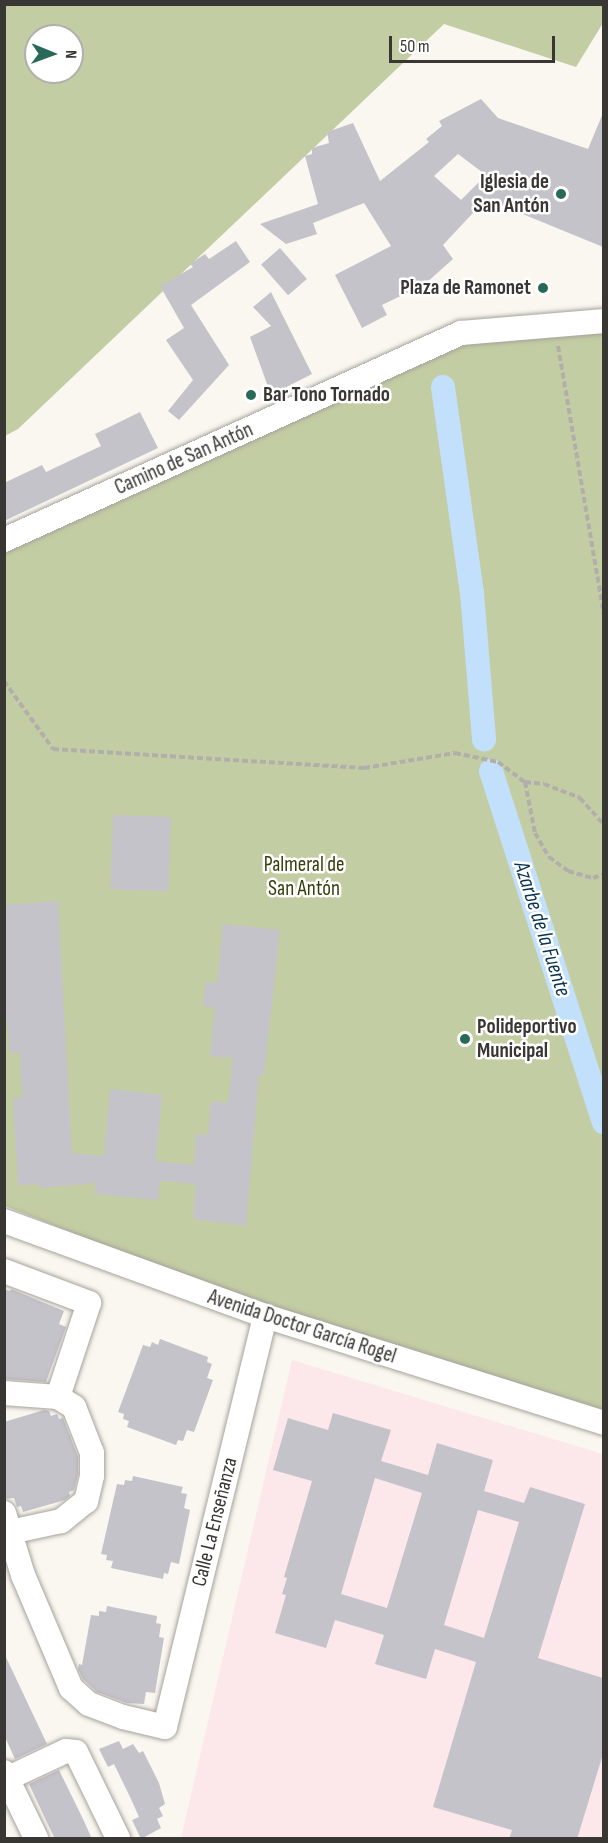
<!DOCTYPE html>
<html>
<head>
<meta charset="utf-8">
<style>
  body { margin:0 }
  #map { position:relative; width:608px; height:1843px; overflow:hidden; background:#faf7f0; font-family:"Sofia Sans Condensed",sans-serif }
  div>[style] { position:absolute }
  .education>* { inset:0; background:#fce7eb }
  .green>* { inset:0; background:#c3cda3 }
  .canal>* { height:24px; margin:-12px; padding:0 12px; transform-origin:12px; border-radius:12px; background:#c2e0fb }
  .building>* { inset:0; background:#c4c3ca; transform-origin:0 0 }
  .path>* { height:4px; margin-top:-2px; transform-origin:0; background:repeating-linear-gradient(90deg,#b2afaa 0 6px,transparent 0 9px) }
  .roads { filter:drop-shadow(0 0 2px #a6a39d) drop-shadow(0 0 2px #a6a39d) }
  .minor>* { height:24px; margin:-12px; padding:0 12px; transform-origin:12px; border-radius:12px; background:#fff }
  .dots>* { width:16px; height:16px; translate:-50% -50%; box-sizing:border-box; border:3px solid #fff; border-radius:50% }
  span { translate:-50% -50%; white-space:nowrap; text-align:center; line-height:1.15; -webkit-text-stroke:5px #fff; paint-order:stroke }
  .poi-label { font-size:21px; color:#383734; font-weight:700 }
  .right { translate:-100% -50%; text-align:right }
  .left { translate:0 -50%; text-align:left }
  .street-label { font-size:21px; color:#383734 }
  .park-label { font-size:21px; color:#363e0a }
  .water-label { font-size:22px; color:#083353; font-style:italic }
  .frame { position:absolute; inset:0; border:6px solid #383734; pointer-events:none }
  .north { position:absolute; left:24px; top:24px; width:60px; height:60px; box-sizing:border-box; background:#fff; border:2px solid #afafae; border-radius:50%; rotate:91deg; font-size:16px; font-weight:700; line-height:24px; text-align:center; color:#383734 }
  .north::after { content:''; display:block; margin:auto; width:21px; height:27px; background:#296957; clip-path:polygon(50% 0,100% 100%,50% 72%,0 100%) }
  .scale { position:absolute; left:389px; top:36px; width:166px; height:27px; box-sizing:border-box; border:3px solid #383734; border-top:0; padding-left:8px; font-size:18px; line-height:21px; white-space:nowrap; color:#383734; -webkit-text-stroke:4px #fff; paint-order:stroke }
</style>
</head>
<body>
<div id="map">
  <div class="education">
    <i style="clip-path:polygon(292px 1360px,603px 1454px,603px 1838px,181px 1838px)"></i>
  </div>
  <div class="green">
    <i style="clip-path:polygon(evenodd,5px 5px,603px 5px,603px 23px,576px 67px,444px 24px,18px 429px,5px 436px,5px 5px,36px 36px,72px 36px,72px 72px,36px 72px,36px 36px)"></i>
    <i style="clip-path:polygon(603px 331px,603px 1410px,285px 1317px,5px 1206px,5px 549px,458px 340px)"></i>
  </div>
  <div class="canal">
    <i style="left:443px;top:387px;width:208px;rotate:82deg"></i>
    <i style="left:472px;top:593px;width:147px;rotate:85.3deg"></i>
    <i style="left:491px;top:771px;width:369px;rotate:72.2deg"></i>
  </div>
  <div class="building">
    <i style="clip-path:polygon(evenodd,481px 99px,498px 118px,588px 149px,603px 113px,603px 247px,486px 199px,443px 245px,453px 259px,425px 284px,382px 305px,387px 315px,362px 328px,335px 275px,391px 246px,364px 203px,313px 223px,317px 234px,286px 244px,260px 224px,318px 204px,305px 156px,312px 154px,312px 148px,329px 143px,327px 132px,353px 123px,380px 181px,429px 142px,426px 139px,442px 126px,439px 121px,481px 99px,458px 154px,486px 175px,461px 200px,434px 176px,458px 154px)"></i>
    <i style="clip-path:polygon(236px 241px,250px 262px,191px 305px,229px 365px,179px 420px,168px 411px,193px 380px,166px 340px,184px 328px,160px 286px,193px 267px,190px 264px,205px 254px,209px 259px)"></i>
    <i style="left:280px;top:248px;width:41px;height:25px;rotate:49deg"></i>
    <i style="clip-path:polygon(271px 292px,312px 374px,271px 395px,250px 337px,271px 326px,253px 307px)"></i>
    <i style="clip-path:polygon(140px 412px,158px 448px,4px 521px,4px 483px,42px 465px,46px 472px,101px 446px,95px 434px)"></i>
    <i style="left:113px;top:815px;width:58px;height:74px;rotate:2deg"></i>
    <i style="clip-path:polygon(58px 901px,72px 1153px,104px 1156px,110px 1089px,162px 1095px,156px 1161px,194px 1165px,196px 1134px,208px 1135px,211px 1101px,228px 1103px,233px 1058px,210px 1056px,215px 1008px,203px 1006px,206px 982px,217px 983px,223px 924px,280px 930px,264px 1075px,259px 1075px,246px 1226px,193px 1219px,196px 1184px,160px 1181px,158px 1200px,95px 1194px,96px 1183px,40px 1188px,39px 1184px,18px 1185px,13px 1098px,22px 1098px,20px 1052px,10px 1053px,4px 992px,4px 905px)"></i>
    <i style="clip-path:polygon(4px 1289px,10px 1291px,11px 1289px,64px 1311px,59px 1324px,66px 1327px,46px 1382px,4px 1379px)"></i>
    <i style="clip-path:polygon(160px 1339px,208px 1357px,207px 1362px,212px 1364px,207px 1378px,213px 1380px,194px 1432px,187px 1430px,183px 1441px,178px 1440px,176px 1445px,127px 1427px,129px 1421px,123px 1419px,124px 1414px,118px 1412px,143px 1345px,150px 1347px,152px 1342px,158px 1345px)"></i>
    <i style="clip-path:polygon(44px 1410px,49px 1411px,51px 1416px,57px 1414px,59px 1419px,63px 1418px,78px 1457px,78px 1474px,74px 1490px,69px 1492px,70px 1496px,65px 1500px,23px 1512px,21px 1506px,17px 1507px,14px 1498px,4px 1499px,4px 1422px)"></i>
    <i style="clip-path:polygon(evenodd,333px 1413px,391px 1430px,381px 1461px,428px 1475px,437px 1443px,493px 1460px,484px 1491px,524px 1503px,530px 1487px,585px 1504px,538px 1658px,603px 1678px,603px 1754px,577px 1839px,509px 1839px,512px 1830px,433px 1807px,476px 1662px,435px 1649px,426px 1679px,375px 1664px,384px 1635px,335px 1620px,326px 1648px,275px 1633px,286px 1595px,282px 1594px,287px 1578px,284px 1577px,312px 1481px,273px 1470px,288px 1418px,328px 1430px,333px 1413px,375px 1478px,422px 1493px,387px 1608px,341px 1594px,375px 1478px,333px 1413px,478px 1510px,519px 1522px,484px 1638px,444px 1625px,478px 1510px)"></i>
    <i style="clip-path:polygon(133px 1476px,183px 1487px,181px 1493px,187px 1494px,184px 1508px,190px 1510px,179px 1564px,171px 1562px,168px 1574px,164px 1573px,163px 1579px,111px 1568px,113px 1561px,106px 1560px,107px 1555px,101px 1554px,117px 1484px,124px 1485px,125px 1480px,132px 1481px)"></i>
    <i style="clip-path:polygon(107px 1606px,157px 1616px,156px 1623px,161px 1624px,159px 1637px,164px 1638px,155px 1693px,146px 1692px,144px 1704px,127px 1703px,97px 1692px,83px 1679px,78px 1669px,79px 1664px,82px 1665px,91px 1615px,99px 1616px,99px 1611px,106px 1612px)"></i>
    <i style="clip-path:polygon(4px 1653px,47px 1744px,15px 1759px,4px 1735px)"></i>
    <i style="clip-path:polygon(119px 1741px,123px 1749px,133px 1744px,139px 1753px,143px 1751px,159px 1783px,165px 1804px,159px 1808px,163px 1816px,157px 1819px,161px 1828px,141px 1839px,132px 1820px,139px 1817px,131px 1799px,114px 1764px,108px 1767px,99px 1749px)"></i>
    <i style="clip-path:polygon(59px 1770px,83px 1819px,92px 1839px,55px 1839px,44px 1816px,29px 1784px)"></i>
  </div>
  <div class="path">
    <i style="left:558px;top:346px;width:272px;rotate:80.3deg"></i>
    <i style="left:4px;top:681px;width:84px;rotate:54.2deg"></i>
    <i style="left:53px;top:749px;width:312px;rotate:3.5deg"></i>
    <i style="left:364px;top:768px;width:92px;rotate:-9.4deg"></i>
    <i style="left:455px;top:753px;width:44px;rotate:11.8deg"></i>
    <i style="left:498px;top:762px;width:34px;rotate:37deg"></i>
    <i style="left:525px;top:782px;width:19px;rotate:6deg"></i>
    <i style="left:544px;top:784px;width:39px;rotate:21deg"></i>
    <i style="left:580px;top:798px;width:36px;rotate:48deg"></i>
    <i style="left:525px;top:782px;width:52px;rotate:78.9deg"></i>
    <i style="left:535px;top:833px;width:28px;rotate:60deg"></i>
    <i style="left:549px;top:857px;width:24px;rotate:36deg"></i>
    <i style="left:568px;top:871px;width:26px;rotate:16deg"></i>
    <i style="left:593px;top:878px;width:12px;rotate:-20deg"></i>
  </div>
  <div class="roads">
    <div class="minor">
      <i style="left:4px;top:540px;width:502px;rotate:-24.37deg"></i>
      <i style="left:461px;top:333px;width:144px;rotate:-4.8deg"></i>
      <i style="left:4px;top:1221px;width:278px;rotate:20deg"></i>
      <i style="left:265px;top:1316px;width:355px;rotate:17.5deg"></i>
      <i style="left:4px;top:1271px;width:91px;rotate:20.6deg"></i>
      <i style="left:89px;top:1303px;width:99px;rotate:108.3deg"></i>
      <i style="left:4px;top:1393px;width:54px;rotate:4.2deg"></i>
      <i style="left:58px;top:1397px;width:19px;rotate:32deg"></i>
      <i style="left:74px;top:1407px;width:49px;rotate:68.6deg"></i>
      <i style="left:92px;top:1453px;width:23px;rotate:90deg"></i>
      <i style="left:92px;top:1476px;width:26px;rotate:103deg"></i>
      <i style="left:86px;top:1501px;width:32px;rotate:141deg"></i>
      <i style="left:61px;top:1521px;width:52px;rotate:167.8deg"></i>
      <i style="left:4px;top:1513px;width:65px;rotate:73deg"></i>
      <i style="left:23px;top:1575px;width:123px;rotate:67deg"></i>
      <i style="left:71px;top:1688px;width:24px;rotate:42deg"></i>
      <i style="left:89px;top:1704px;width:36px;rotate:21deg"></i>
      <i style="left:123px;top:1717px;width:43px;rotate:13.4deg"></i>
      <i style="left:165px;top:1727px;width:423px;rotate:-76.3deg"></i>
      <i style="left:4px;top:1772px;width:73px;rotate:64.1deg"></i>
      <i style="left:4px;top:1780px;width:68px;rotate:-25.1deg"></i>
      <i style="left:66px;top:1751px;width:10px;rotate:6deg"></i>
      <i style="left:76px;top:1752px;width:96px;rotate:64deg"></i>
    </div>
  </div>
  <div class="dots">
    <i style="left:561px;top:194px;background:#296957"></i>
    <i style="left:543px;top:288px;background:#296957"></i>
    <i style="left:251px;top:395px;background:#296957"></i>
    <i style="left:465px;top:1039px;background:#296957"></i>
  </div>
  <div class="poi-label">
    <span class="right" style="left:549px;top:194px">Iglesia de<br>San Antón</span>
    <span class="right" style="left:531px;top:288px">Plaza de Ramonet</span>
    <span class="left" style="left:263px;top:395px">Bar Tono Tornado</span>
    <span class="left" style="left:477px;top:1039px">Polideportivo<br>Municipal</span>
  </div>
  <div class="street-label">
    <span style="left:184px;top:459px;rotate:-24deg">Camino de San Antón</span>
    <span style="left:302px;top:1327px;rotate:18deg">Avenida Doctor García Rogel</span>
    <span style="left:215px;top:1522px;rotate:-76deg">Calle La Enseñanza</span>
  </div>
  <div class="park-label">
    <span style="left:304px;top:877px">Palmeral de<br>San Antón</span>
  </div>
  <div class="water-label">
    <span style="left:542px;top:929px;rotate:72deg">Azarbe de la Fuente</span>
  </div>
  <div class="frame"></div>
  <div class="north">N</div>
  <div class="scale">50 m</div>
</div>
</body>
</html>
